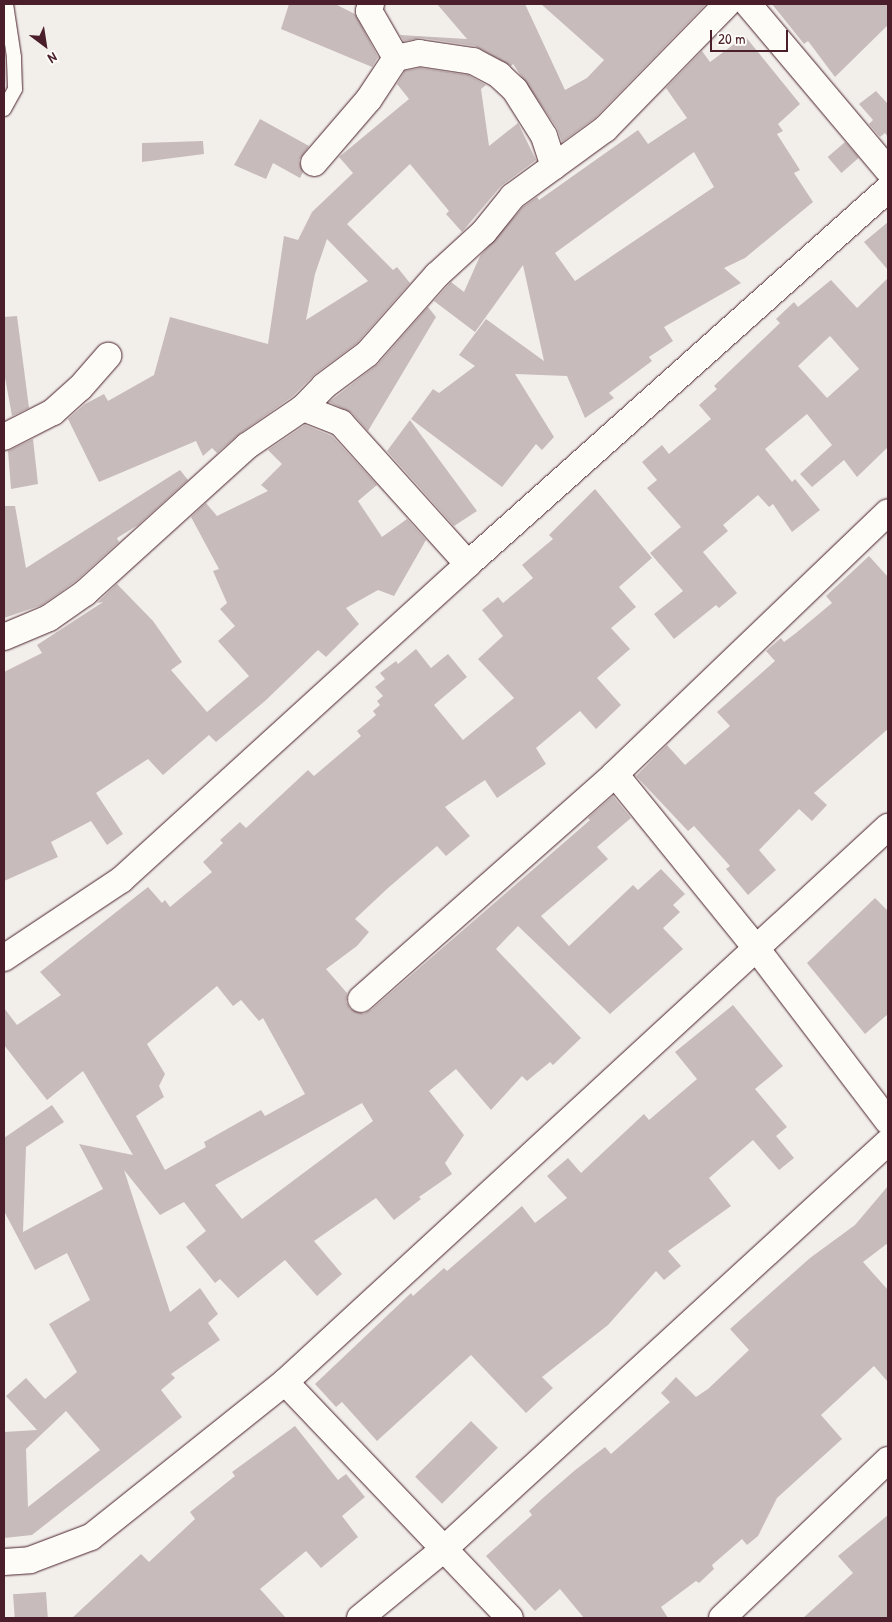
<!DOCTYPE html>
<html>
<head>
<meta charset="utf-8">
<style>
  body { margin:0 }
  #map { position:relative; width:892px; height:1622px; overflow:hidden; background:#f2efeb; font-family:"Patrick Hand",sans-serif }
  div>[style] { position:absolute }
  .building>* { inset:0; background:#c8bbbb; transform-origin:0 0 }
  .roads { filter:drop-shadow(0 0 1px #4a1f2b) drop-shadow(0 0 1px #4a1f2b) }
  .lane>* { height:14px; margin:-7px; padding:0 7px; transform-origin:7px; border-radius:7px; background:#fdfcf7 }
  .street>* { height:26px; margin:-13px; padding:0 13px; transform-origin:13px; border-radius:13px; background:#fdfcf7 }
  span { translate:-50% -50%; white-space:nowrap; text-align:center; line-height:1.15; -webkit-text-stroke:5px #fdfcf7; paint-order:stroke }
  .frame { position:absolute; inset:0; border:5px solid #4a1f2b; pointer-events:none }
  .north { position:absolute; left:20px; top:20px; width:50px; height:50px; -webkit-text-stroke:4px #fdfcf7; paint-order:stroke; rotate:149deg; font-size:14px; font-weight:700; line-height:20px; text-align:center; color:#4a1f2b }
  .north::after { content:''; display:block; margin:auto; width:18px; height:22px; background:#4a1f2b; clip-path:polygon(50% 0,100% 100%,50% 72%,0 100%) }
  .scale { position:absolute; left:710px; top:30px; width:78px; height:22px; box-sizing:border-box; border:2px solid #4a1f2b; border-top:0; padding-left:6px; font-size:15px; line-height:18px; white-space:nowrap; color:#4a1f2b; -webkit-text-stroke:4px #fdfcf7; paint-order:stroke }
</style>
</head>
<body>
<div id="map">
  <div class="building">
    <i style="clip-path:polygon(289px 4px,335px 4px,355px 14px,378px 57px,372px 67px,281px 29px)"></i>
    <i style="clip-path:polygon(437px 4px,525px 4px,565px 90px,587px 78px,604px 60px,541px 4px,706px 4px,595px 118px,562px 142px,557px 128px,513px 64px,511px 66px,475px 46px,421px 38px,404px 41px,400px 35px,467px 39px)"></i>
    <i style="clip-path:polygon(772px 4px,888px 4px,888px 25px,835px 77px,808px 41px,804px 44px)"></i>
    <i style="clip-path:polygon(evenodd,745px 36px,800px 104px,778px 124px,783px 131px,777px 134px,800px 170px,794px 173px,813px 202px,745px 258px,724px 268px,741px 283px,664px 327px,673px 341px,649px 357px,652px 361px,609px 393px,614px 398px,585px 418px,567px 376px,515px 374px,554px 437px,542px 450px,536px 444px,502px 487px,411px 419px,433px 389px,439px 393px,475px 366px,459px 355px,486px 319px,544px 361px,523px 265px,475px 332px,434px 301px,451px 282px,464px 292px,480px 256px,523px 207px,537px 197px,539px 200px,638px 130px,648px 144px,687px 118px,666px 88px,702px 51px,710px 62px,745px 36px,694px 152px,714px 187px,575px 281px,555px 253px,694px 152px)"></i>
    <i style="clip-path:polygon(evenodd,420px 68px,468px 75px,486px 85px,481px 89px,489px 146px,518px 123px,536px 160px,501px 186px,462px 232px,446px 214px,449px 211px,410px 164px,347px 224px,393px 270px,397px 267px,410px 283px,357px 343px,315px 374px,293px 396px,239px 434px,217px 453px,212px 448px,203px 456px,196px 441px,99px 482px,68px 419px,85px 404px,104px 394px,108px 401px,154px 375px,170px 317px,268px 344px,284px 236px,298px 240px,312px 212px,353px 173px,339px 157px,409px 99px,397px 84px,405px 71px,420px 68px,327px 239px,368px 281px,306px 320px,315px 274px,327px 239px)"></i>
    <i style="clip-path:polygon(876px 91px,888px 104px,888px 137px,885px 133px,880px 137px,869px 124px,873px 120px,859px 104px)"></i>
    <i style="clip-path:polygon(260px 119px,309px 146px,299px 160px,303px 172px,300px 178px,273px 163px,266px 179px,234px 165px)"></i>
    <i style="clip-path:polygon(203px 141px,204px 154px,142px 162px,142px 143px)"></i>
    <i style="left:845px;top:142px;width:21px;height:23px;rotate:49deg"></i>
    <i style="clip-path:polygon(888px 222px,888px 270px,864px 242px)"></i>
    <i style="clip-path:polygon(evenodd,888px 278px,888px 447px,857px 477px,844px 460px,812px 487px,800px 474px,832px 445px,807px 414px,765px 449px,792px 482px,795px 479px,820px 510px,792px 532px,773px 504px,769px 507px,758px 495px,723px 525px,728px 531px,703px 552px,737px 593px,719px 608px,716px 605px,674px 639px,654px 614px,683px 591px,650px 553px,681px 527px,647px 488px,657px 480px,642px 462px,662px 445px,669px 454px,711px 419px,699px 405px,717px 389px,714px 386px,780px 323px,776px 319px,794px 302px,798px 307px,831px 280px,857px 308px,888px 278px,830px 336px,859px 369px,827px 398px,798px 366px,830px 336px)"></i>
    <i style="clip-path:polygon(428px 307px,436px 317px,368px 431px,352px 413px,329px 402px,378px 364px)"></i>
    <i style="clip-path:polygon(17px 316px,29px 408px,12px 416px,4px 372px,4px 317px)"></i>
    <i style="clip-path:polygon(410px 420px,477px 511px,454px 526px,387px 451px)"></i>
    <i style="clip-path:polygon(305px 425px,332px 436px,377px 485px,358px 501px,382px 537px,407px 519px,426px 540px,394px 596px,378px 590px,346px 608px,359px 624px,326px 657px,318px 650px,265px 701px,216px 742px,209px 735px,163px 775px,148px 759px,96px 793px,123px 834px,107px 845px,91px 821px,51px 842px,58px 857px,4px 881px,4px 672px,42px 653px,37px 645px,103px 602px,97px 603px,117px 584px,153px 621px,182px 662px,171px 670px,207px 712px,249px 676px,218px 641px,235px 626px,220px 609px,227px 603px,213px 571px,219px 569px,191px 517px,206px 503px,217px 516px,268px 491px,261px 485px,282px 464px,268px 450px)"></i>
    <i style="clip-path:polygon(33px 439px,38px 484px,11px 489px,8px 451px)"></i>
    <i style="clip-path:polygon(180px 470px,188px 480px,138px 525px,117px 538px,119px 542px,76px 581px,42px 605px,4px 618px,4px 506px,15px 506px,26px 568px)"></i>
    <i style="clip-path:polygon(evenodd,595px 489px,652px 558px,619px 587px,636px 607px,611px 628px,630px 649px,597px 678px,621px 705px,596px 729px,580px 711px,536px 748px,546px 764px,497px 798px,485px 780px,445px 807px,470px 836px,446px 856px,437px 846px,388px 888px,355px 919px,369px 932px,357px 946px,326px 969px,347px 993px,346px 1002px,350px 1009px,364px 1014px,371px 1010px,590px 820px,588px 818px,613px 796px,631px 818px,597px 847px,608px 859px,541px 916px,569px 946px,633px 885px,638px 890px,661px 869px,685px 894px,673px 905px,680px 912px,663px 928px,683px 949px,610px 1014px,518px 926px,496px 949px,581px 1038px,553px 1065px,550px 1062px,527px 1081px,522px 1076px,491px 1110px,456px 1069px,429px 1091px,464px 1135px,445px 1163px,452px 1174px,419px 1197px,421px 1199px,394px 1220px,376px 1198px,314px 1241px,342px 1274px,317px 1296px,285px 1260px,238px 1298px,220px 1279px,215px 1283px,186px 1247px,206px 1231px,184px 1202px,160px 1215px,124px 1170px,170px 1312px,200px 1288px,218px 1314px,208px 1323px,220px 1340px,171px 1374px,175px 1378px,161px 1390px,182px 1417px,32px 1535px,4px 1538px,4px 1432px,37px 1430px,6px 1396px,26px 1378px,45px 1399px,77px 1372px,49px 1324px,90px 1300px,67px 1253px,35px 1270px,4px 1211px,4px 1138px,52px 1105px,64px 1122px,26px 1147px,23px 1232px,103px 1189px,79px 1144px,133px 1155px,83px 1071px,47px 1100px,4px 1045px,4px 1008px,17px 1025px,61px 995px,40px 972px,148px 887px,162px 903px,165px 900px,170px 907px,212px 872px,203px 862px,223px 843px,220px 840px,240px 822px,246px 828px,308px 770px,314px 776px,361px 736px,357px 731px,376px 715px,373px 711px,380px 705px,377px 701px,383px 696px,375px 687px,385px 679px,380px 673px,396px 661px,398px 664px,416px 649px,431px 668px,448px 654px,467px 677px,434px 705px,463px 740px,514px 698px,478px 659px,503px 636px,482px 610px,498px 597px,503px 603px,533px 578px,522px 565px,553px 539px,549px 535px,595px 489px,217px 986px,233px 1006px,241px 1000px,259px 1021px,263px 1018px,305px 1094px,265px 1116px,261px 1110px,204px 1142px,206px 1147px,165px 1170px,136px 1116px,164px 1097px,159px 1086px,165px 1074px,147px 1044px,217px 986px,595px 489px,362px 1103px,373px 1121px,242px 1219px,215px 1185px,362px 1103px,595px 489px,66px 1411px,100px 1450px,28px 1507px,26px 1449px,66px 1411px)"></i>
    <i style="clip-path:polygon(869px 556px,888px 577px,888px 729px,814px 793px,827px 805px,812px 821px,799px 809px,759px 850px,776px 870px,748px 895px,726px 869px,730px 866px,694px 826px,688px 831px,636px 776px,667px 745px,685px 765px,730px 726px,717px 712px,775px 661px,766px 651px,781px 638px,784px 642px,796px 633px,832px 603px,826px 596px)"></i>
    <i style="clip-path:polygon(875px 898px,888px 911px,888px 1014px,865px 1034px,807px 963px)"></i>
    <i style="clip-path:polygon(733px 1005px,783px 1066px,755px 1089px,787px 1127px,776px 1136px,794px 1158px,779px 1170px,753px 1140px,709px 1178px,731px 1206px,668px 1251px,681px 1266px,664px 1280px,656px 1271px,608px 1325px,542px 1377px,553px 1388px,526px 1413px,471px 1355px,377px 1441px,342px 1402px,336px 1407px,315px 1384px,411px 1293px,413px 1296px,444px 1268px,447px 1271px,522px 1206px,535px 1223px,567px 1198px,547px 1176px,568px 1158px,581px 1173px,644px 1114px,649px 1120px,697px 1079px,675px 1052px)"></i>
    <i style="clip-path:polygon(888px 1186px,888px 1243px,863px 1262px,888px 1290px,888px 1382px,874px 1366px,821px 1415px,842px 1439px,777px 1498px,758px 1536px,747px 1545px,742px 1539px,712px 1565px,714px 1569px,699px 1583px,696px 1581px,661px 1607px,668px 1618px,584px 1618px,560px 1589px,535px 1611px,486px 1556px,532px 1515px,529px 1511px,543px 1498px,574px 1471px,605px 1447px,611px 1454px,670px 1402px,661px 1393px,676px 1377px,696px 1397px,708px 1389px,749px 1350px,730px 1329px,810px 1258px,855px 1225px)"></i>
    <i style="left:471px;top:1421px;width:38px;height:79px;rotate:45deg"></i>
    <i style="clip-path:polygon(295px 1426px,338px 1480px,346px 1474px,365px 1497px,342px 1516px,358px 1537px,321px 1568px,306px 1551px,260px 1589px,286px 1618px,72px 1618px,141px 1554px,149px 1562px,195px 1519px,190px 1512px,235px 1476px,232px 1472px)"></i>
    <i style="clip-path:polygon(888px 1515px,888px 1618px,803px 1618px,853px 1573px,838px 1556px)"></i>
    <i style="left:46px;top:1592px;width:26px;height:33px;rotate:86deg"></i>
  </div>
  <div class="roads">
    <div class="lane">
      <i style="left:4px;top:109px;width:23px;rotate:-61deg"></i>
      <i style="left:15px;top:89px;width:32px;rotate:-92deg"></i>
      <i style="left:14px;top:57px;width:54px;rotate:-98.6deg"></i>
    </div>
    <div class="street">
      <i style="left:371px;top:4px;width:7px;rotate:106deg"></i>
      <i style="left:369px;top:11px;width:54px;rotate:60.1deg"></i>
      <i style="left:748px;top:4px;width:217px;rotate:49.9deg"></i>
      <i style="left:314px;top:163px;width:84px;rotate:-49.3deg"></i>
      <i style="left:369px;top:99px;width:49px;rotate:-56.6deg"></i>
      <i style="left:396px;top:58px;width:24px;rotate:-12deg"></i>
      <i style="left:419px;top:53px;width:55px;rotate:8.4deg"></i>
      <i style="left:473px;top:61px;width:30px;rotate:28deg"></i>
      <i style="left:499px;top:75px;width:22px;rotate:43deg"></i>
      <i style="left:515px;top:90px;width:54px;rotate:57.8deg"></i>
      <i style="left:544px;top:136px;width:32px;rotate:72deg"></i>
      <i style="left:303px;top:408px;width:41px;rotate:21.5deg"></i>
      <i style="left:341px;top:423px;width:190px;rotate:48deg"></i>
      <i style="left:4px;top:437px;width:55px;rotate:-27deg"></i>
      <i style="left:53px;top:412px;width:36px;rotate:-42deg"></i>
      <i style="left:80px;top:388px;width:43px;rotate:-48.8deg"></i>
      <i style="left:4px;top:637px;width:49px;rotate:-22.9deg"></i>
      <i style="left:49px;top:618px;width:44px;rotate:-34.8deg"></i>
      <i style="left:85px;top:593px;width:219px;rotate:-42.2deg"></i>
      <i style="left:247px;top:446px;width:68px;rotate:-34.2deg"></i>
      <i style="left:303px;top:408px;width:30px;rotate:-46deg"></i>
      <i style="left:324px;top:386px;width:54px;rotate:-36.7deg"></i>
      <i style="left:367px;top:354px;width:106px;rotate:-48.5deg"></i>
      <i style="left:437px;top:275px;width:64px;rotate:-42.5deg"></i>
      <i style="left:484px;top:232px;width:46px;rotate:-51.1deg"></i>
      <i style="left:513px;top:196px;width:114px;rotate:-36.1deg"></i>
      <i style="left:605px;top:129px;width:175px;rotate:-45.7deg"></i>
      <i style="left:615px;top:774px;width:224px;rotate:51deg"></i>
      <i style="left:756px;top:948px;width:218px;rotate:52.7deg"></i>
      <i style="left:4px;top:958px;width:141px;rotate:-33.7deg"></i>
      <i style="left:121px;top:880px;width:469px;rotate:-42.3deg"></i>
      <i style="left:468px;top:564px;width:563px;rotate:-41.76deg"></i>
      <i style="left:361px;top:999px;width:339px;rotate:-41.5deg"></i>
      <i style="left:615px;top:774px;width:378px;rotate:-43.8deg"></i>
      <i style="left:285px;top:1382px;width:326px;rotate:46.4deg"></i>
      <i style="left:4px;top:1562px;width:26px;rotate:-4deg"></i>
      <i style="left:30px;top:1560px;width:65px;rotate:-20.7deg"></i>
      <i style="left:91px;top:1537px;width:248px;rotate:-38.6deg"></i>
      <i style="left:285px;top:1382px;width:820px;rotate:-42.63deg"></i>
      <i style="left:360px;top:1618px;width:109px;rotate:-39.4deg"></i>
      <i style="left:444px;top:1549px;width:602px;rotate:-42.51deg"></i>
      <i style="left:722px;top:1618px;width:229px;rotate:-43.6deg"></i>
    </div>
  </div>
  <div class="frame"></div>
  <div class="north">N</div>
  <div class="scale">20 m</div>
</div>
</body>
</html>
